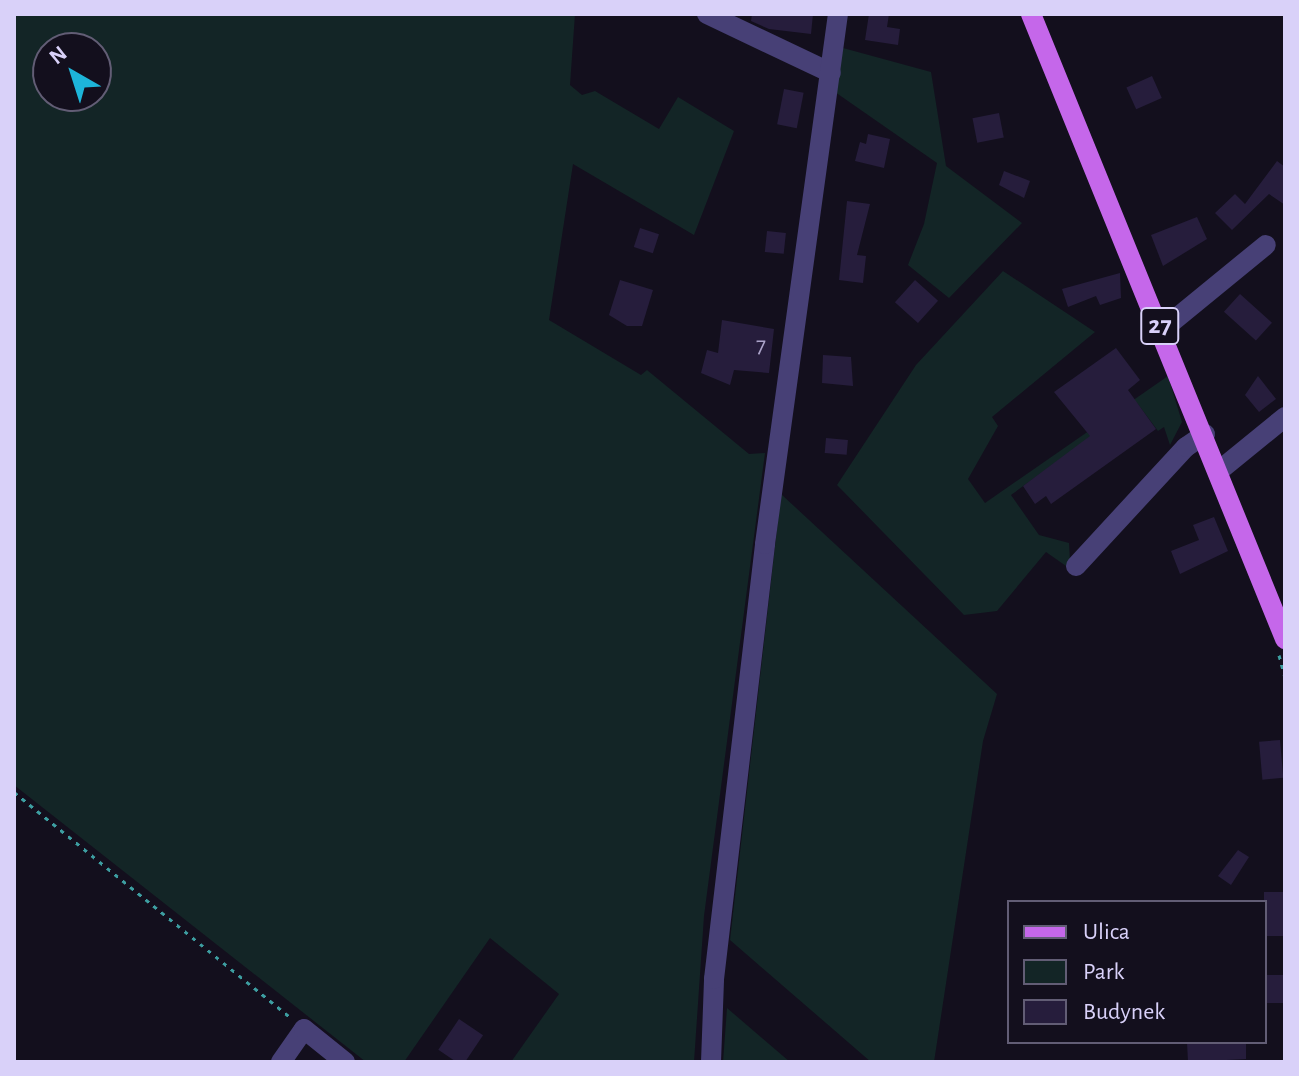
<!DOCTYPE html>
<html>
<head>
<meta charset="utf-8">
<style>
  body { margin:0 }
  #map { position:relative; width:1299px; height:1076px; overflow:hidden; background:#130f1d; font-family:"Alegreya Sans",sans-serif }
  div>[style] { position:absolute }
  .green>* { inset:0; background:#132526 }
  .building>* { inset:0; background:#261d3c; transform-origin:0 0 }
  .path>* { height:3px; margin-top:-1.5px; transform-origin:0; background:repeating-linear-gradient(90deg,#3d9ea1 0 4px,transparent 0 10px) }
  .minor>* { height:20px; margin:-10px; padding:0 10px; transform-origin:10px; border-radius:10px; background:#474076 }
  .major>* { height:20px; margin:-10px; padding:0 10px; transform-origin:10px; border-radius:10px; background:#c567ea }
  span { translate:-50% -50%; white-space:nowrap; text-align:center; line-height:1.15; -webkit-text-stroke:8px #130f1d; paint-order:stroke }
  .number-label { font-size:24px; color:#aca4ca }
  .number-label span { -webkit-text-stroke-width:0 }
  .shield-label span { padding:2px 6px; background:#130f1d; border:2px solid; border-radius:6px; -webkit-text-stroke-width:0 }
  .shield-label { font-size:26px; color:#d9d1f9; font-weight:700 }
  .frame { position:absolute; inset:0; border:16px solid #d9d1f9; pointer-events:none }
  .legend { position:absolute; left:1007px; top:900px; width:260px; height:144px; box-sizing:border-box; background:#130f1d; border:2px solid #625d75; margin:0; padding:10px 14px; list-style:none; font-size:24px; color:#d9d1f9 }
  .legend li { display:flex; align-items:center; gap:16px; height:40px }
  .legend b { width:40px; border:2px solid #625d75 }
  .north { position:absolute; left:32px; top:32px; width:80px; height:80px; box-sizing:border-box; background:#130f1d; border:2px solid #625d75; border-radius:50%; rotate:321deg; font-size:22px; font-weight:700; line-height:32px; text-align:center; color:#d9d1f9 }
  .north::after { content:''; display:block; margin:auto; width:28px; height:36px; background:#1db5d9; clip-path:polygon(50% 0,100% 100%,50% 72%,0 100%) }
</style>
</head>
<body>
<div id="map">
  <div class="green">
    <i style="clip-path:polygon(evenodd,14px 14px,575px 14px,570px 85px,582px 95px,595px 91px,659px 129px,678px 97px,734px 131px,694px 235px,573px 164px,549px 320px,641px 375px,647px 370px,749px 454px,765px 453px,704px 916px,694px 1062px,511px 1062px,559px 994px,490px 938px,404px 1062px,366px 1062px,14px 785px,14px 14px,48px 48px,96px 48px,96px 96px,48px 96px,48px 48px)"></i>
    <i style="clip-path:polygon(843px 48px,931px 72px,946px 166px,1022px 223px,949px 298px,908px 265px,924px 224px,937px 163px,835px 92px)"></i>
    <i style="clip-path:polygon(1003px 271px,1095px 332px,992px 417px,998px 426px,968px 479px,985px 503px,1168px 376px,1182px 422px,1170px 445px,1164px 427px,1158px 431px,1137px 403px,1011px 495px,1039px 535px,1069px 543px,1070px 561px,1066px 566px,1046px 552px,997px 611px,964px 615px,837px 485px,916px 365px)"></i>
    <i style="clip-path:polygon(781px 494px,997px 694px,983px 741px,934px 1062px,871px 1062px,730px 940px)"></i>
    <i style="clip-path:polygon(727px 1008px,790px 1062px,723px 1062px)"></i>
  </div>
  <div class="building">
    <i style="clip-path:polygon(752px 14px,813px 14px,811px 34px,769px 29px,751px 21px)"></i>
    <i style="clip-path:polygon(869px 14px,889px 14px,887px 27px,900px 29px,898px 45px,865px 40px)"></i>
    <i style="left:1152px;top:76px;width:24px;height:28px;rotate:66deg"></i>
    <i style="left:784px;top:89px;width:20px;height:36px;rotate:11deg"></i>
    <i style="left:999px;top:113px;width:25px;height:27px;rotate:79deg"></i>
    <i style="clip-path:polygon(868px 134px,890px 139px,884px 168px,855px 161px,860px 142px,866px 144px)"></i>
    <i style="clip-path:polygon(1277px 161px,1285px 167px,1285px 205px,1269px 194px,1232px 230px,1215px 213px,1235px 194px,1245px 204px)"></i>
    <i style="clip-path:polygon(1004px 171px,1030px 181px,1024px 198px,999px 185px)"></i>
    <i style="clip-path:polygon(847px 201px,870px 204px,857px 255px,866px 256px,863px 283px,839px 280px)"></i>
    <i style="clip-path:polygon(1197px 217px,1207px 239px,1163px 266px,1151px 235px)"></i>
    <i style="left:640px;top:228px;width:20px;height:20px;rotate:18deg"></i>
    <i style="left:767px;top:231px;width:19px;height:21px;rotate:6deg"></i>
    <i style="clip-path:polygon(1120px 273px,1121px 298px,1100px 305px,1096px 296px,1068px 307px,1062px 289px)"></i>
    <i style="clip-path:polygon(620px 280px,653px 290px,642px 326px,627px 326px,609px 315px)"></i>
    <i style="left:915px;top:280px;width:31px;height:30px;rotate:42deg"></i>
    <i style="left:1240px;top:294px;width:43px;height:24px;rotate:42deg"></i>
    <i style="clip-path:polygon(722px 320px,774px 329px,769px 373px,734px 370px,730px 385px,701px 373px,707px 350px,718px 353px)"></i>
    <i style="clip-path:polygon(1116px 348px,1140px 380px,1128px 390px,1156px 429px,1051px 504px,1046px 496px,1035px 504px,1023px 486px,1090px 436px,1054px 392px)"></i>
    <i style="clip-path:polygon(823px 355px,851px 357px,853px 386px,822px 383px)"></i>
    <i style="clip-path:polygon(1258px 376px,1276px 399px,1259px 412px,1245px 395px)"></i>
    <i style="left:826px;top:438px;width:22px;height:15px;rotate:5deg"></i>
    <i style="clip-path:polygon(1214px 517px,1228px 551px,1180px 574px,1171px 551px,1199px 540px,1193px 525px)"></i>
    <i style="left:1280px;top:740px;width:38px;height:21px;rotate:85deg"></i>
    <i style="clip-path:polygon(1238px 850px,1249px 857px,1231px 885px,1218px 876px)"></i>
    <i style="left:1264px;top:892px;width:21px;height:44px"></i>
    <i style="left:1265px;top:975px;width:19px;height:28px"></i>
    <i style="left:459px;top:1019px;width:29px;height:37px;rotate:34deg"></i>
    <i style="clip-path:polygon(1187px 1042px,1246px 1042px,1246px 1059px,1188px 1062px)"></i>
  </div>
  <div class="path">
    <i style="left:1279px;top:655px;width:24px;rotate:75deg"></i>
    <i style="left:14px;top:792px;width:356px;rotate:39.2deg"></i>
  </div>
  <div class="minor">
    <i style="left:707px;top:14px;width:137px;rotate:25.4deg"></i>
    <i style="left:1162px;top:330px;width:134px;rotate:-39.3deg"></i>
    <i style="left:1220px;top:470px;width:84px;rotate:-39.2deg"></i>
    <i style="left:1076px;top:566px;width:162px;rotate:-47.3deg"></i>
    <i style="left:1186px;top:447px;width:23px;rotate:-34deg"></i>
    <i style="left:281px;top:1062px;width:40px;rotate:-55.1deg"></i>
    <i style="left:304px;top:1029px;width:53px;rotate:38.8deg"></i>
    <i style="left:711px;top:1062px;width:83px;rotate:-87.9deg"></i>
    <i style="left:714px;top:979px;width:438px;rotate:-83.3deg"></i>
    <i style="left:765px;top:544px;width:535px;rotate:-82.16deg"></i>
  </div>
  <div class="major">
    <i style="left:1031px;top:14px;width:675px;rotate:67.88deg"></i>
  </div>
  <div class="number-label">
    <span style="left:761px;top:346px">7</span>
  </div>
  <div class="shield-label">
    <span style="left:1160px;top:326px">27</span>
  </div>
  <div class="frame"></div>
  <ul class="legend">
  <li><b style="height:10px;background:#c567ea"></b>Ulica</li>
  <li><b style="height:22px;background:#132526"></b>Park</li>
  <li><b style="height:22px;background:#261d3c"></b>Budynek</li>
  </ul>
  <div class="north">N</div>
</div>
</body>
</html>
